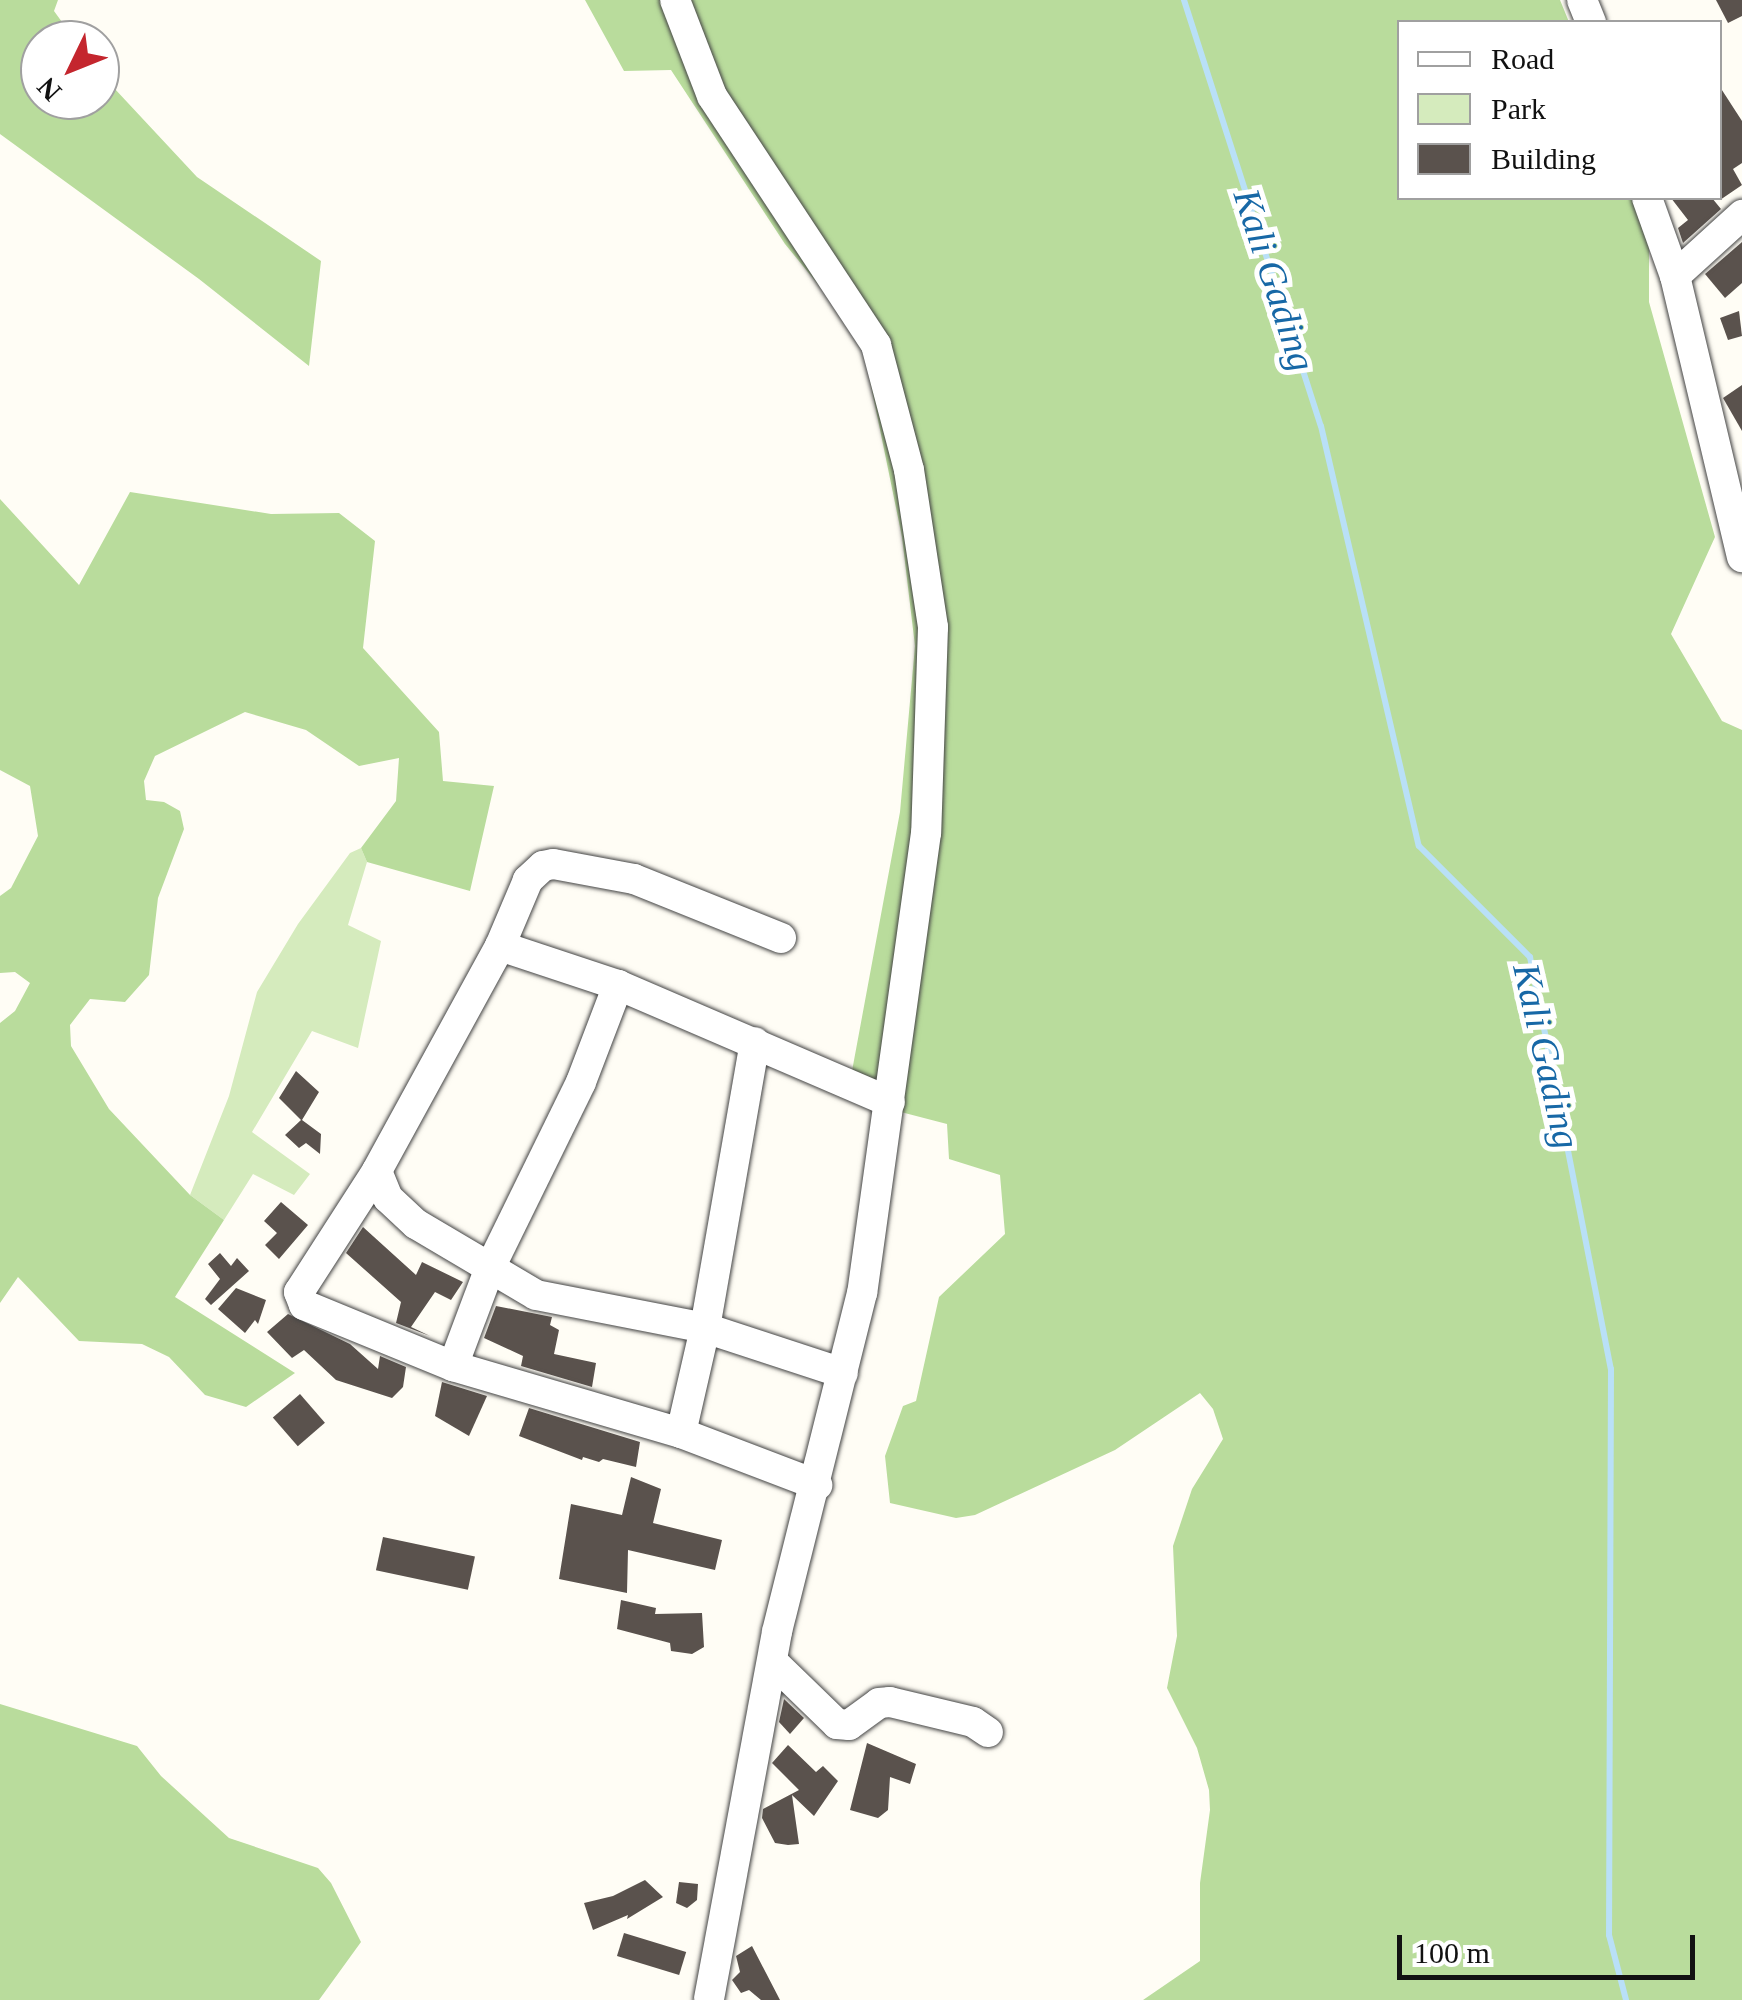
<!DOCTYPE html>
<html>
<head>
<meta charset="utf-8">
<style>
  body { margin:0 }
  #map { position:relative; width:1742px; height:2000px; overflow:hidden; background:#fffdf5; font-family:Georgia,serif }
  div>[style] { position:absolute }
  .green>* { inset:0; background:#d5ebbd }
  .forest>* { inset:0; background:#b9dc9c }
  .stream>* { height:6px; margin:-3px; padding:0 3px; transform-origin:3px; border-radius:3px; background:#b9e0f7 }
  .building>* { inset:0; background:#5a524d; transform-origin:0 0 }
  .roads { filter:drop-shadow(0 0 2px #444) drop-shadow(0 0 2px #444) }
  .minor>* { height:30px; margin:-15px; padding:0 15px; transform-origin:15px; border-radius:15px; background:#fff }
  span { translate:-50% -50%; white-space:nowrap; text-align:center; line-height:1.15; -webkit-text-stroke:10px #fff; paint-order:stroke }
  .water-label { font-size:38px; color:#1768a6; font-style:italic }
  .legend { position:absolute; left:1397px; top:20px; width:325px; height:180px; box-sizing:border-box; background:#fff; border:2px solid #a0a0a0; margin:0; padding:12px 18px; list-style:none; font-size:30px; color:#111 }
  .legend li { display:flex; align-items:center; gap:20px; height:50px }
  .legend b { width:50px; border:2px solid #a0a0a0 }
  .north { position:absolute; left:20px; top:20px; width:100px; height:100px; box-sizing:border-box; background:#fff; border:2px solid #a0a0a0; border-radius:50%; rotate:227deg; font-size:28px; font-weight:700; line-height:40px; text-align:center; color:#111 }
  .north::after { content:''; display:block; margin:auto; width:35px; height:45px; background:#c4262e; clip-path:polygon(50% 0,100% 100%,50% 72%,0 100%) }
  .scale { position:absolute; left:1397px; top:1935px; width:298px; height:45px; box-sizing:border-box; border:5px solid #111; border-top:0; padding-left:12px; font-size:30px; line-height:35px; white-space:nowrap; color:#111; -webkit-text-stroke:8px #fff; paint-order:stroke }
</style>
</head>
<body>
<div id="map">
  <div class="green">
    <i style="clip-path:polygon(361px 848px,367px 862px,348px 925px,381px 941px,358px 1048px,312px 1031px,252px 1132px,310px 1174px,294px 1195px,253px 1174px,224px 1220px,190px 1195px,229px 1096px,257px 992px,298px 924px,350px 853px)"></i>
  </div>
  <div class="forest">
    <i style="clip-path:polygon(0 0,58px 0,54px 11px,75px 40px,40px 40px,40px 100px,100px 100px,100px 73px,197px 177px,321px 261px,309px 366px,199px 279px,0 134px)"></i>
    <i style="clip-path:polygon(585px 0,1560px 0,1569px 22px,1400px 22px,1400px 198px,1637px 198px,1649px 230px,1649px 302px,1715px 537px,1671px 634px,1722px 721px,1742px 730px,1742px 2000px,1143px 2000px,1200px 1961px,1200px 1883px,1210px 1810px,1209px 1790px,1197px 1748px,1167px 1688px,1177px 1636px,1173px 1546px,1192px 1489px,1223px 1439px,1213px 1409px,1200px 1393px,1115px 1450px,975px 1515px,956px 1518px,890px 1503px,885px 1456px,903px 1406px,916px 1401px,939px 1297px,1005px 1234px,1000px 1175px,949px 1159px,947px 1124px,847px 1098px,900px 812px,915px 646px,902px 537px,861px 337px,785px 244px,671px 70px,624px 71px)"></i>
    <i style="clip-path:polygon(130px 492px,271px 514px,339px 513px,375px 541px,363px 648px,439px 732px,443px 781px,494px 786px,470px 891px,367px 862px,361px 848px,396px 801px,399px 758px,359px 766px,306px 730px,245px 712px,155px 756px,144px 781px,146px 800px,164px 802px,180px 811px,184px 829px,158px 898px,149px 975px,125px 1002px,90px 999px,70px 1025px,71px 1046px,109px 1109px,190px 1195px,224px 1220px,175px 1297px,295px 1373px,246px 1407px,205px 1395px,169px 1357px,142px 1344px,79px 1341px,18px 1277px,0 1303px,0 1023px,15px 1011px,30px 983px,15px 972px,0 973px,0 896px,11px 888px,38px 836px,30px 786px,0 770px,0 499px,79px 585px)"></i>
    <i style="clip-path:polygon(0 1704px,137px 1746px,161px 1776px,229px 1838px,318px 1868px,331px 1883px,361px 1942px,319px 2000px,0 2000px)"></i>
  </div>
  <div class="stream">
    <i style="left:1184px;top:0;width:447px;rotate:72.2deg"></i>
    <i style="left:1321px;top:426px;width:431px;rotate:76.9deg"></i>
    <i style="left:1419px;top:846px;width:157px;rotate:45deg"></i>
    <i style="left:1530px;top:957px;width:420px;rotate:78.9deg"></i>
    <i style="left:1611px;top:1369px;width:566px;rotate:90.2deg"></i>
    <i style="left:1609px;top:1935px;width:67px;rotate:75.3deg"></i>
  </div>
  <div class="building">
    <i style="clip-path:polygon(1716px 0,1742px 0,1742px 16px,1728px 23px)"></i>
    <i style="clip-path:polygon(1720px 87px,1742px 121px,1742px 163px,1733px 169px,1742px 185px,1720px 200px)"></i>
    <i style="clip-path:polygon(1671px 198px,1712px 198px,1721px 209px,1683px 243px,1678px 228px,1688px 220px)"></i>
    <i style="clip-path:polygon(1742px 242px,1742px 283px,1725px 298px,1705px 274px)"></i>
    <i style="clip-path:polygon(1739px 311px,1742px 336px,1728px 340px,1720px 318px)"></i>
    <i style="clip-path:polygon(1742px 385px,1742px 431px,1723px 398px)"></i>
    <i style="clip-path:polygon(296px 1071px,319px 1092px,302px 1120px,321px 1134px,320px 1154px,306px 1143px,299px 1148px,285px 1135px,301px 1120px,279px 1098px)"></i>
    <i style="clip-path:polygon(281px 1202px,308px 1225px,279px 1259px,265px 1245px,277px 1233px,264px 1221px)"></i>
    <i style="clip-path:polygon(363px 1227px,416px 1275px,422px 1262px,463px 1282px,451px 1300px,435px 1292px,411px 1327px,430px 1336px,396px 1323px,401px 1302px,346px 1253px)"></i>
    <i style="clip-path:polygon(220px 1253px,231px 1266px,237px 1258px,249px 1271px,211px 1305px,205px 1299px,220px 1279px,208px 1264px)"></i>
    <i style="clip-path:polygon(236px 1288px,266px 1300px,258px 1324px,255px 1320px,245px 1333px,218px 1309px)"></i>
    <i style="clip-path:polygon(496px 1306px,552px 1317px,550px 1325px,559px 1330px,554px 1354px,596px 1363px,592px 1387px,521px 1366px,523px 1356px,484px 1338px)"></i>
    <i style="clip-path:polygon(288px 1314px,350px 1344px,378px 1369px,380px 1356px,406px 1367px,403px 1387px,392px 1398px,336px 1380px,304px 1350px,292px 1358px,267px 1332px)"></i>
    <i style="clip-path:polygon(442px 1382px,487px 1396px,469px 1436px,435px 1416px)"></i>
    <i style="left:300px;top:1394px;width:38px;height:36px;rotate:49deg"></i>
    <i style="clip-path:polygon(529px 1408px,640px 1442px,636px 1467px,603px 1459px,599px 1462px,583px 1457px,582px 1460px,519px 1436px)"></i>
    <i style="clip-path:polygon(631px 1477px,661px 1489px,653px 1523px,722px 1540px,715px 1570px,628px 1550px,627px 1593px,559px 1579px,571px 1504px,622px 1515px)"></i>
    <i style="left:383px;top:1537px;width:94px;height:34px;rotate:12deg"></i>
    <i style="clip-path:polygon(621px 1600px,656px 1608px,655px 1614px,702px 1613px,704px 1647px,692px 1654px,671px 1651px,670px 1643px,617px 1629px)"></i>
    <i style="clip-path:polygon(784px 1699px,804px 1718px,790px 1734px,779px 1722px)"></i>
    <i style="clip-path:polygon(867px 1743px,916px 1764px,910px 1784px,890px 1777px,888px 1810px,878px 1818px,850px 1810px)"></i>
    <i style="clip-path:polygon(788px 1745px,816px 1772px,823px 1766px,838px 1781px,814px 1816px,792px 1795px,799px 1844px,788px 1845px,775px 1843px,762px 1818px,763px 1809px,799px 1790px,772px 1763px)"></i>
    <i style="clip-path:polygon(645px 1880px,663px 1897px,627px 1919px,628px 1915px,593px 1930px,584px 1903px,613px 1896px)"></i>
    <i style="clip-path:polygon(679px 1882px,698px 1884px,697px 1900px,687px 1908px,676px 1903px)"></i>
    <i style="left:624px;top:1933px;width:65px;height:24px;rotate:17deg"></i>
    <i style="clip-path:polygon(752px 1946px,780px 2000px,761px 2000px,749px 1990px,741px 1993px,732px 1980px,740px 1972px,736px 1956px)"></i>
  </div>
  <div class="roads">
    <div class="minor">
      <i style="left:675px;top:0;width:103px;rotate:68.9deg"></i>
      <i style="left:712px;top:96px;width:298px;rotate:56.6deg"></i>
      <i style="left:876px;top:345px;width:129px;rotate:75.2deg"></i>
      <i style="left:909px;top:470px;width:159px;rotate:81.3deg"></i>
      <i style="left:933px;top:627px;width:206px;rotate:91.9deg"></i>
      <i style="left:926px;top:833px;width:464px;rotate:97.9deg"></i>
      <i style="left:862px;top:1293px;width:349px;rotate:104.1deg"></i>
      <i style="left:777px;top:1632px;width:374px;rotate:100.5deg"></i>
      <i style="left:1582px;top:0;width:24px;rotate:68deg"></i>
      <i style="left:1647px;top:198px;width:83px;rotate:70.3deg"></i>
      <i style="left:1675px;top:276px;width:289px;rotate:76.6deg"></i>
      <i style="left:1675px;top:276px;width:91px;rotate:-42.3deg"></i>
      <i style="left:781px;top:938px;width:158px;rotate:-158.1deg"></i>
      <i style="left:634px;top:879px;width:82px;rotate:-169.5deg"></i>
      <i style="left:553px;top:864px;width:10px;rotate:169deg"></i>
      <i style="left:543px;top:866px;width:21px;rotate:137deg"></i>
      <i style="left:528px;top:880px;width:72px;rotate:113deg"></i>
      <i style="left:500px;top:946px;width:256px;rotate:118.7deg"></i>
      <i style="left:377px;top:1171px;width:29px;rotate:68deg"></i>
      <i style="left:388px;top:1198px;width:38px;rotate:43deg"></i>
      <i style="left:416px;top:1224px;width:139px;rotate:30.6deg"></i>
      <i style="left:536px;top:1295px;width:172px;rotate:11deg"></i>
      <i style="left:705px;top:1328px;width:145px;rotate:18.1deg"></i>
      <i style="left:500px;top:946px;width:124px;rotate:18.3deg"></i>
      <i style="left:377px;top:1171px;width:144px;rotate:122.8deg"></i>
      <i style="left:299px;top:1292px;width:14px;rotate:69deg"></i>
      <i style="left:304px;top:1305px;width:161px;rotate:22.3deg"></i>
      <i style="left:453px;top:1366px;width:238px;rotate:16.4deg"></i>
      <i style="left:681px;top:1433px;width:146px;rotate:20.9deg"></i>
      <i style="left:453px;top:1366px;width:103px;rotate:-69.4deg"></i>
      <i style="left:489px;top:1270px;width:209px;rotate:-63.9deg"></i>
      <i style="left:581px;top:1082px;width:104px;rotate:-69.1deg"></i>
      <i style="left:618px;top:985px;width:296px;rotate:23.3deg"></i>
      <i style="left:681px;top:1433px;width:108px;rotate:-77.1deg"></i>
      <i style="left:705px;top:1328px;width:290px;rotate:-80.1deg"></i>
      <i style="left:773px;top:1662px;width:89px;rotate:44.1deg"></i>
      <i style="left:837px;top:1724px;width:12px;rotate:5deg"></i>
      <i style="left:849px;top:1725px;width:37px;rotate:-36deg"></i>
      <i style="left:879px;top:1703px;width:11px;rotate:-5deg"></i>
      <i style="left:890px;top:1702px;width:85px;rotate:13.5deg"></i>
      <i style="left:973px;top:1722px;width:18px;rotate:34deg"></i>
    </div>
  </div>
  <div class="water-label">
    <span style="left:1274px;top:280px;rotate:72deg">Kali Gading</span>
    <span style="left:1546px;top:1056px;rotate:77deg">Kali Gading</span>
  </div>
  <ul class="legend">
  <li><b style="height:12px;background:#fff"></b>Road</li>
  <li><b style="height:28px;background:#d5ebbd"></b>Park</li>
  <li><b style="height:28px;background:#5a524d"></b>Building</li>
  </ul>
  <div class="north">N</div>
  <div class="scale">100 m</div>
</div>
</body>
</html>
